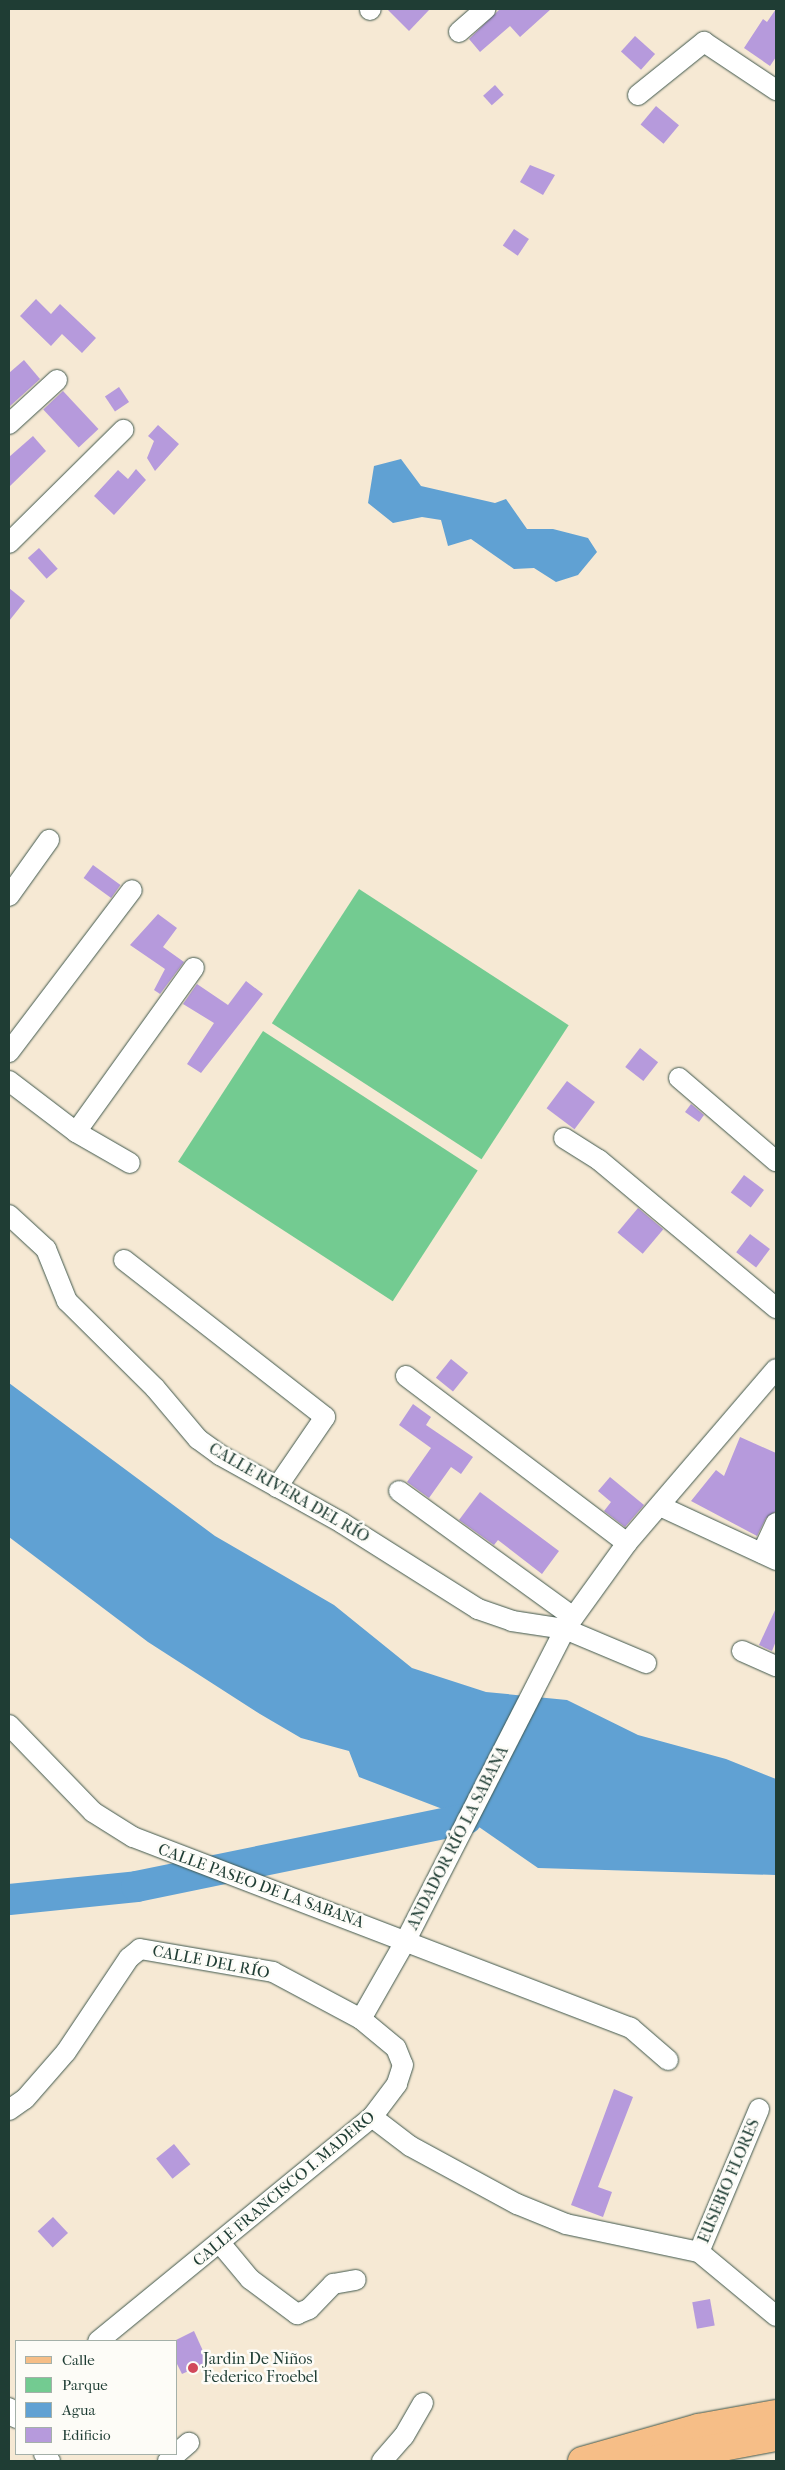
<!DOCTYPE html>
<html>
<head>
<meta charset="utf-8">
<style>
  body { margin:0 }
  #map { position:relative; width:785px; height:2470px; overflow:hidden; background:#f6e9d4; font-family:"IM FELL French Canon",serif }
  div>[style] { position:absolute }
  .green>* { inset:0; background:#73cb91; transform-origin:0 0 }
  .water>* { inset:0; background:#60a1d3 }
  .river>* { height:31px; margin:-15.5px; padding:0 15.5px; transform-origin:15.5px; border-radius:15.5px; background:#60a1d3 }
  .building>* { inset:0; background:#b69adc; transform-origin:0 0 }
  .roads { filter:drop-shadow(0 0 1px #3f574c) drop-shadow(0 0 1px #3f574c) }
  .minor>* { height:20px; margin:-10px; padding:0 10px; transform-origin:10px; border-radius:10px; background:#fff }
  .primary>* { height:28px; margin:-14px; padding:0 14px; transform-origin:14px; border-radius:14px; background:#f6be87 }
  .dots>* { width:14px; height:14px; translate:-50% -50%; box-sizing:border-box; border:2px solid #fdfcf7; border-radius:50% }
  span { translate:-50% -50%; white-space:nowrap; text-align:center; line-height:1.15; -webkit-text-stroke:5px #fdfcf7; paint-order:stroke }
  .street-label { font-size:16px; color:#1f3d34 }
  .poi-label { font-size:16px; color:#1f3d34 }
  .left { translate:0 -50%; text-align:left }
  .frame { position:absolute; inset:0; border:10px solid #1f3d34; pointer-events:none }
  .legend { position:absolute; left:15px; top:2340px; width:162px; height:115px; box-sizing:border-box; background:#fdfcf7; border:1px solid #a4b0a9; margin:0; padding:6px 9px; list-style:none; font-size:15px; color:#1f3d34 }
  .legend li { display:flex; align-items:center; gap:10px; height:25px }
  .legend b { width:25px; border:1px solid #a4b0a9 }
</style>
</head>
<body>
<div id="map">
  <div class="green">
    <i style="left:359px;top:889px;width:250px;height:160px;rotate:33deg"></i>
    <i style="left:263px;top:1031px;width:256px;height:156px;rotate:33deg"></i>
  </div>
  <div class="water">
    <i style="clip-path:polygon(401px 459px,421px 486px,495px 503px,506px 499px,527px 529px,553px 529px,588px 538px,597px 552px,578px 575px,556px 582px,534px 568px,514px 569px,471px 539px,448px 546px,441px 520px,422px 517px,393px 523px,368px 503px,374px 466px)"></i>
    <i style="clip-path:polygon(9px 1383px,215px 1536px,334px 1605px,412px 1668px,486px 1692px,567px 1700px,638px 1735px,726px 1759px,776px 1779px,776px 1875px,538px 1868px,466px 1818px,359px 1777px,349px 1751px,301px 1738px,260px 1714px,148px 1642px,9px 1537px)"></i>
  </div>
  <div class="river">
    <i style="left:9px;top:1899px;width:128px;rotate:-5.8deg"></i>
    <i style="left:136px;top:1886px;width:337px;rotate:-11.6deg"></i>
  </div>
  <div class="building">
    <i style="clip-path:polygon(387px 9px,430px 9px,409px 31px)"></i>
    <i style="clip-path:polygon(500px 9px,551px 9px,520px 37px,510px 26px,480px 52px,469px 39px)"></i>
    <i style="clip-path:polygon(776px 9px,776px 57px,770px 66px,744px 48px,763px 19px,767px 22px)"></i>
    <i style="left:635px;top:36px;width:27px;height:21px;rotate:42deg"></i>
    <i style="left:495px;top:85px;width:13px;height:16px;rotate:48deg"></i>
    <i style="left:656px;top:106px;width:30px;height:24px;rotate:40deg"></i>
    <i style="clip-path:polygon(530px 165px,555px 175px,543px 195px,520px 182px)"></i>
    <i style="left:514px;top:229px;width:18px;height:20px;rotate:34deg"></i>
    <i style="clip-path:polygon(36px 299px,51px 314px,60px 304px,96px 338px,82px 353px,62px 334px,51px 346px,20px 316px)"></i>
    <i style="clip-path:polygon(24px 360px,40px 379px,9px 407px,9px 373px)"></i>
    <i style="left:119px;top:387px;width:18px;height:17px;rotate:56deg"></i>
    <i style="left:63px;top:391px;width:52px;height:27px;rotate:47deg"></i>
    <i style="clip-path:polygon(158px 425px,179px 444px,155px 471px,147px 458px,154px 441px,148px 436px)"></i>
    <i style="clip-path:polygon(33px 436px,46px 451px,9px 487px,9px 457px)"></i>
    <i style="clip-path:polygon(136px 469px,146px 480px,114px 515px,94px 496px,118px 470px,128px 479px)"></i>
    <i style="left:39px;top:548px;width:28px;height:15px;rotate:48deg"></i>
    <i style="clip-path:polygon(9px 588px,25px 601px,9px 621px)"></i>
    <i style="left:93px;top:865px;width:34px;height:16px;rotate:36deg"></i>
    <i style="clip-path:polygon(158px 914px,177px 928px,163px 947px,184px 962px,160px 994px,154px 990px,165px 969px,130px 945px)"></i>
    <i style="clip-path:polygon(246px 981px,263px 994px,201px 1073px,187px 1064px,214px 1023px,183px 1004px,197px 984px,228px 1005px)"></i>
    <i style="left:640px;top:1048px;width:23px;height:24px;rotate:38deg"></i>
    <i style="left:567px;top:1081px;width:35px;height:34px;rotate:37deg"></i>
    <i style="clip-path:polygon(691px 1104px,704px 1115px,699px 1122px,685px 1112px)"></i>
    <i style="left:744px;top:1175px;width:25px;height:22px;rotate:37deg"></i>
    <i style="left:638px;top:1208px;width:33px;height:32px;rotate:40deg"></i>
    <i style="left:750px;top:1234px;width:25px;height:23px;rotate:37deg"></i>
    <i style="left:451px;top:1359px;width:22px;height:24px;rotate:39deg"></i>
    <i style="clip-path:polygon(413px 1404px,431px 1417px,426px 1425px,473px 1457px,461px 1474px,451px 1467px,429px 1498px,407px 1482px,431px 1448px,399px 1425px)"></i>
    <i style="clip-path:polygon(740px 1437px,776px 1453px,776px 1511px,766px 1518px,757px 1536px,691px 1501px,716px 1470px,724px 1476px)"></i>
    <i style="clip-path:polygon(610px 1477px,644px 1505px,625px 1527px,604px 1511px,611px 1502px,598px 1491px)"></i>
    <i style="clip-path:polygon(480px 1492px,559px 1551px,542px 1574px,498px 1540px,494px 1545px,459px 1520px)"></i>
    <i style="clip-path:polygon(776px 1608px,776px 1641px,772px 1651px,759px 1645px)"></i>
    <i style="clip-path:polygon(614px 2089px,633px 2097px,598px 2187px,612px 2192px,603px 2217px,571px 2205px)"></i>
    <i style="left:174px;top:2144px;width:26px;height:23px;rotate:51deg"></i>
    <i style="left:53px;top:2217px;width:22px;height:21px;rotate:47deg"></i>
    <i style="left:710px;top:2299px;width:27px;height:18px;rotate:80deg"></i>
    <i style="clip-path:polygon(194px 2331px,208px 2362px,182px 2374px,176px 2362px,176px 2340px)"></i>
  </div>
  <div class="roads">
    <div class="minor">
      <i style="left:370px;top:10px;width:1px;rotate:-45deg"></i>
      <i style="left:459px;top:32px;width:35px;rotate:-41deg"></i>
      <i style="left:638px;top:95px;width:85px;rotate:-38.8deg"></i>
      <i style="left:704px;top:42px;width:87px;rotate:33.7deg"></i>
      <i style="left:9px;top:424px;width:65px;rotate:-42.5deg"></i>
      <i style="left:9px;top:543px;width:161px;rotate:-44.7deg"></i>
      <i style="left:9px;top:896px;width:69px;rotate:-54.5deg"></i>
      <i style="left:9px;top:1052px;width:203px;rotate:-52.8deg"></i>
      <i style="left:679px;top:1078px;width:128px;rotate:40.6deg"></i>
      <i style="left:9px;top:1081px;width:84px;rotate:37.3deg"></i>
      <i style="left:76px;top:1132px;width:62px;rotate:29.9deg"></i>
      <i style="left:76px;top:1132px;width:202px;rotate:-54.3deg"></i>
      <i style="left:564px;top:1138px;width:41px;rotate:32.2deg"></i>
      <i style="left:599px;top:1160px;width:231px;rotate:39.9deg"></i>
      <i style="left:9px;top:1215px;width:50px;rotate:42.6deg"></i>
      <i style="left:46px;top:1249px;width:56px;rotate:68deg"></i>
      <i style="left:67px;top:1301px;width:124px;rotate:44.7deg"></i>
      <i style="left:155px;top:1388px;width:67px;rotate:49.9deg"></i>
      <i style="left:198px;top:1439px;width:27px;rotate:36deg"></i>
      <i style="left:220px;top:1455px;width:140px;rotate:29.1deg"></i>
      <i style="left:342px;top:1523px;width:161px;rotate:32.3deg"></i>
      <i style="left:478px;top:1609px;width:36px;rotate:19deg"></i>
      <i style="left:512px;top:1621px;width:54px;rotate:8.6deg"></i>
      <i style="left:565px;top:1629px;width:88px;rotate:22.8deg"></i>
      <i style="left:124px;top:1260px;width:255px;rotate:38deg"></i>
      <i style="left:325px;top:1417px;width:85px;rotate:124.4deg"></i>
      <i style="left:406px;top:1376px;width:277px;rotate:37.1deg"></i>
      <i style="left:399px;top:1491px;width:215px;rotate:35.9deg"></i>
      <i style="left:662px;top:1507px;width:126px;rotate:24.9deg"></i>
      <i style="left:762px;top:1553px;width:33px;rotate:-65deg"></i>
      <i style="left:742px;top:1651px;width:37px;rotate:24deg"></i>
      <i style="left:9px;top:1725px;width:121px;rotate:46deg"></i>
      <i style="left:93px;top:1812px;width:47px;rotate:32deg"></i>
      <i style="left:133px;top:1837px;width:533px;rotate:20.98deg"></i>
      <i style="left:631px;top:2028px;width:49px;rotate:40.9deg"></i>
      <i style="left:361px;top:2019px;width:91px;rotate:-60.3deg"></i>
      <i style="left:406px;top:1940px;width:349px;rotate:-62.9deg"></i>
      <i style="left:565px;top:1629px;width:106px;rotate:-54.2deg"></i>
      <i style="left:627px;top:1543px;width:229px;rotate:-49.4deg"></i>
      <i style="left:9px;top:2110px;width:19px;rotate:-35deg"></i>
      <i style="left:25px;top:2099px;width:62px;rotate:-48.9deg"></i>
      <i style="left:66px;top:2052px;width:113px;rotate:-56.2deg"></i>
      <i style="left:129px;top:1958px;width:14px;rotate:-39deg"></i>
      <i style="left:140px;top:1949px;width:135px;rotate:9.8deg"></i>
      <i style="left:273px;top:1972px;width:100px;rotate:28.1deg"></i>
      <i style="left:361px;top:2019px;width:45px;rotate:39.6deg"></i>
      <i style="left:396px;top:2048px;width:18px;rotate:68deg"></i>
      <i style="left:403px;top:2065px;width:20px;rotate:108deg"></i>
      <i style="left:397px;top:2084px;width:41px;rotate:127.1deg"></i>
      <i style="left:372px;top:2117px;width:354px;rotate:140.7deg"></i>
      <i style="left:372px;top:2117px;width:48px;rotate:37.3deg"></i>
      <i style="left:410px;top:2146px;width:122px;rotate:28.5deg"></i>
      <i style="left:517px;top:2204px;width:53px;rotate:22.2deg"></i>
      <i style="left:566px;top:2224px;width:136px;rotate:11.9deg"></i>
      <i style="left:699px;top:2252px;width:100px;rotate:39.7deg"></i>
      <i style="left:220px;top:2243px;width:47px;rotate:50.2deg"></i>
      <i style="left:250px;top:2279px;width:59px;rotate:36.7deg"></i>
      <i style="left:297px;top:2314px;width:13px;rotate:-23deg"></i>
      <i style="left:309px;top:2309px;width:35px;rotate:-46deg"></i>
      <i style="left:333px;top:2284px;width:23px;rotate:-10deg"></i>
      <i style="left:699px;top:2252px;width:155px;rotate:-67.2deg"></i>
      <i style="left:9px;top:2408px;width:12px;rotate:55deg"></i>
      <i style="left:44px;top:2454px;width:9px;rotate:49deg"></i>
      <i style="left:168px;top:2461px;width:28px;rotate:-41deg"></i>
      <i style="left:382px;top:2461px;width:33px;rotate:-49deg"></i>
      <i style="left:404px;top:2436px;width:38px;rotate:-60deg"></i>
    </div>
    <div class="primary">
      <i style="left:582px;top:2461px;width:121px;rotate:-15.9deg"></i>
      <i style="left:698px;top:2428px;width:79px;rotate:-10.2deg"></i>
      <i style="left:648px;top:2461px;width:130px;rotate:-10.6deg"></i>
    </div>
  </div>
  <div class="dots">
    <i style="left:193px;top:2368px;background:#d1495b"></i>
  </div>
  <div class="street-label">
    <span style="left:289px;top:1493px;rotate:30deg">CALLE RIVERA DEL RÍO</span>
    <span style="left:458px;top:1838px;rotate:-63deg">ANDADOR RÍO LA SABANA</span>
    <span style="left:261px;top:1886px;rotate:20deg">CALLE PASEO DE LA SABANA</span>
    <span style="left:211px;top:1962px;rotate:11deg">CALLE DEL RÍO</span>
    <span style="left:729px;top:2181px;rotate:-67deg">EUSEBIO FLORES</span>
    <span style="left:284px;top:2189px;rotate:-40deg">CALLE FRANCISCO I. MADERO</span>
  </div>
  <div class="poi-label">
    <span class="left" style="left:203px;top:2368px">Jardin De Niños<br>Federico Froebel</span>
  </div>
  <div class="frame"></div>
  <ul class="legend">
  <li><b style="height:6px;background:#f6be87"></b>Calle</li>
  <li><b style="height:14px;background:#73cb91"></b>Parque</li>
  <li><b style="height:14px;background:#60a1d3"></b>Agua</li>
  <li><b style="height:14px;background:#b69adc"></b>Edificio</li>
  </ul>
</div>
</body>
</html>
